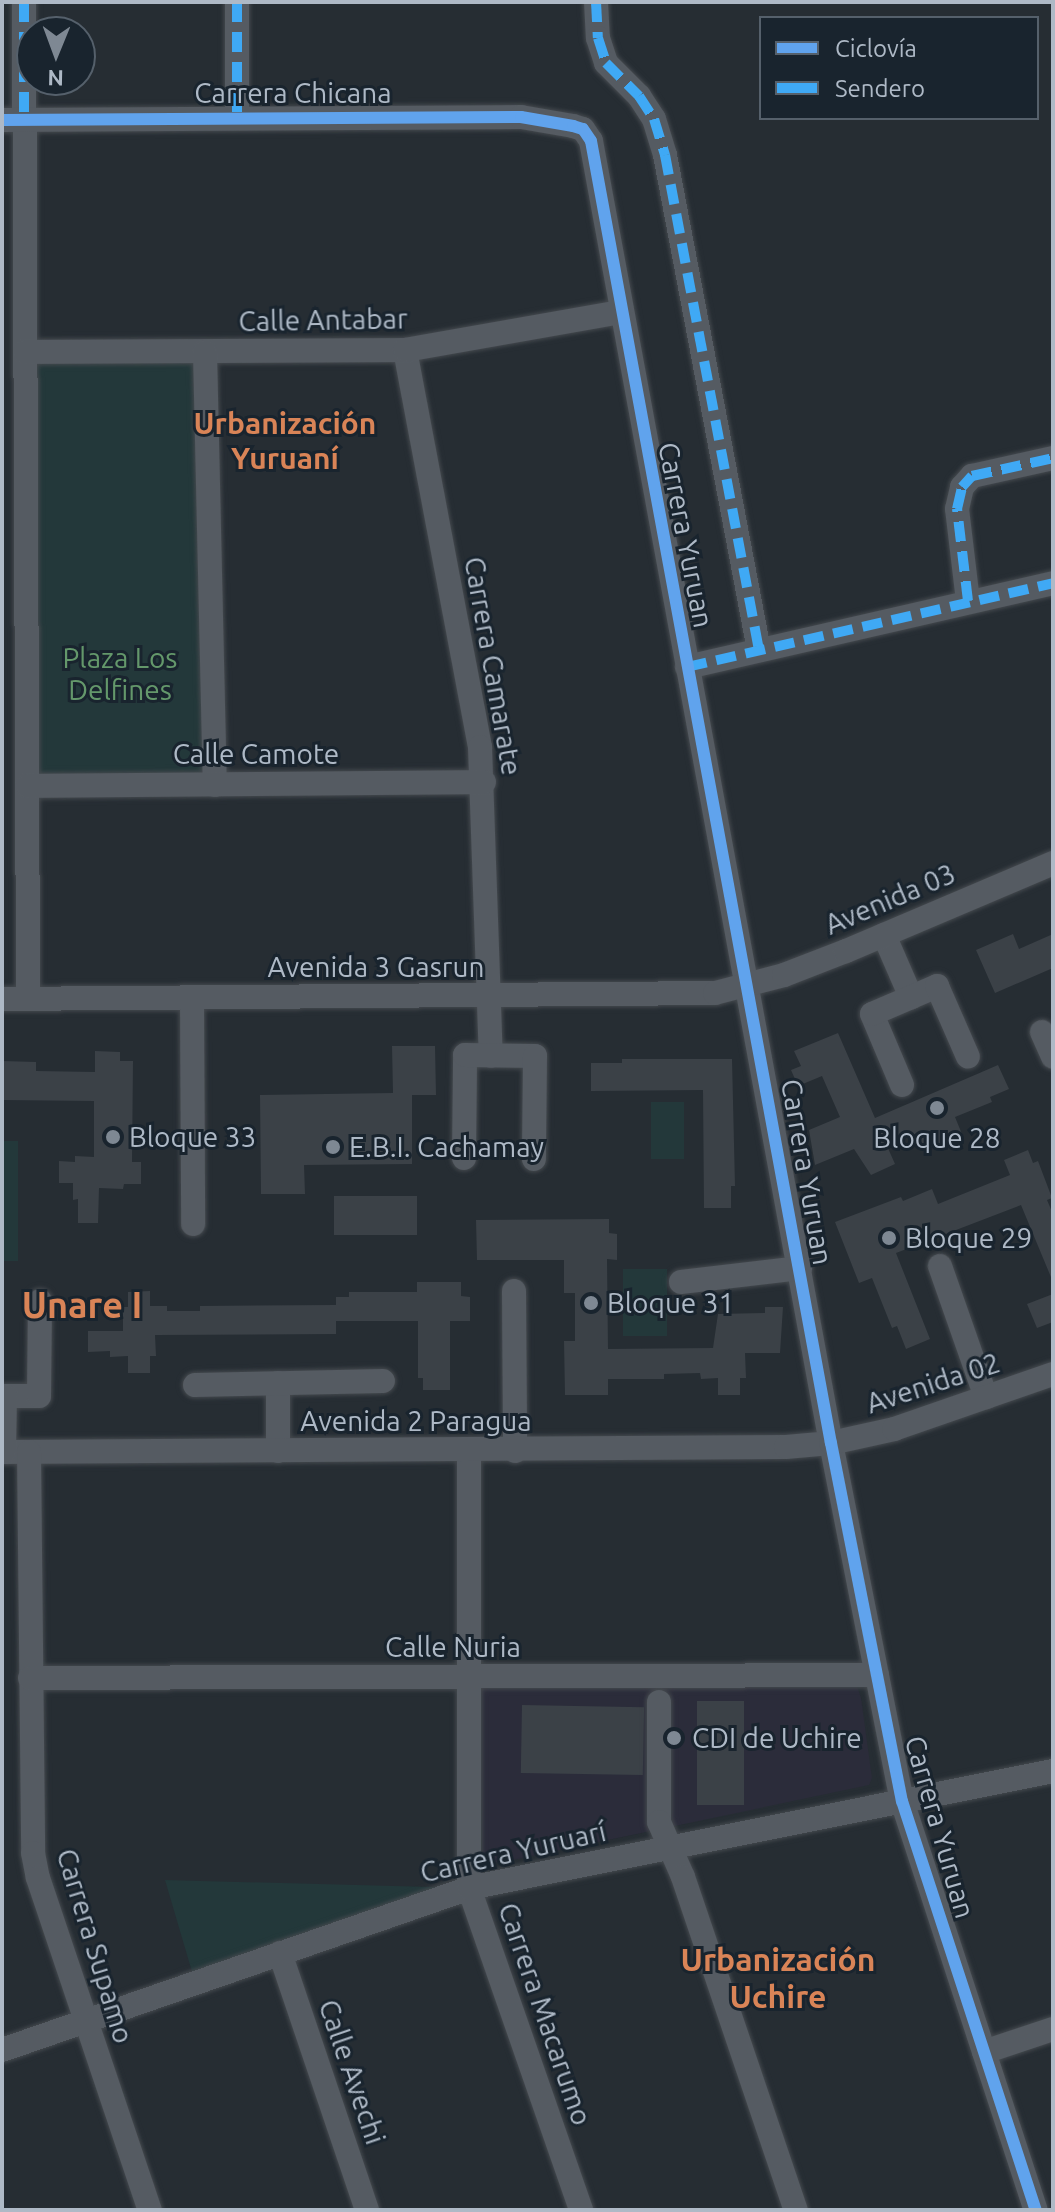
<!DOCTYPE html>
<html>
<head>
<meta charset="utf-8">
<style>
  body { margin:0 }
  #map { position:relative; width:1055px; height:2212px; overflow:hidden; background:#262d33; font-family:Ubuntu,sans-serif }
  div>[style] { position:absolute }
  .medical>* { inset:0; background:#2b2c3a }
  .green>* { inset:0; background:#23383a; transform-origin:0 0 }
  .building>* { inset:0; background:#3b4147; transform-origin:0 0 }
  .roads { filter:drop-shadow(0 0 2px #44494e) drop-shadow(0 0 2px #44494e) }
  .minor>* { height:24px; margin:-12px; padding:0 12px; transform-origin:12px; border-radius:12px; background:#555b62 }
  .quiet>* { height:10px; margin-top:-5px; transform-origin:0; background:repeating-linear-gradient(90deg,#3fa9f5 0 20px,transparent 0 30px) }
  .cycleway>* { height:12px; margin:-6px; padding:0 6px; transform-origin:6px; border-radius:6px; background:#60a3ed }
  .dots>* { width:22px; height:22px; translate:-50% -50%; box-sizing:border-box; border:4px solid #19242e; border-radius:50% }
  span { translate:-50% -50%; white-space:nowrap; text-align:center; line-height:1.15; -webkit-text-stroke:6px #19242e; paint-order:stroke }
  .street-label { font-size:28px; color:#aeb9c6 }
  .park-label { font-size:28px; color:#64986b }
  .poi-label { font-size:28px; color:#aeb9c6 }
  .left { translate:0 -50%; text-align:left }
  .neighbourhood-label { font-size:30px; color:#d98457; font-weight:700 }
  .quarter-label { font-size:32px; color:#d98457; font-weight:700 }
  .district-label { font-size:36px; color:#d98457; font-weight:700 }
  .frame { position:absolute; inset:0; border:4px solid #aeb9c6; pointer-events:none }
  .legend { position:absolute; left:759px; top:16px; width:280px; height:104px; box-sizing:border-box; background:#19242e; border:2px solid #55606b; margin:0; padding:10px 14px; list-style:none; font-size:24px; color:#aeb9c6 }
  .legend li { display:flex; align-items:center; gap:16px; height:40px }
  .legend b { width:40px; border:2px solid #55606b }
  .north { position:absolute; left:16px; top:16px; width:80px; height:80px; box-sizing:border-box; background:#19242e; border:2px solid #55606b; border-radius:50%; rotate:181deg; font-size:22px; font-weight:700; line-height:32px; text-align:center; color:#aeb9c6 }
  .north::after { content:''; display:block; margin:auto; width:28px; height:36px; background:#7e8893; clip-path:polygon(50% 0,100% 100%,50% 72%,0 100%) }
</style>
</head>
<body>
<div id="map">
  <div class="medical">
    <i style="clip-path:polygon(856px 1683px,861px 1698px,872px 1778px,869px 1785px,499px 1863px,485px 1860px,482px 1852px,480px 1688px)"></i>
  </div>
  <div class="green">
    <i style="left:25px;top:352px;width:180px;height:434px"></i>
    <i style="left:651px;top:1102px;width:33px;height:57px"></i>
    <i style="left:2px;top:1141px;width:16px;height:120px"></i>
    <i style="left:623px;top:1269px;width:44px;height:67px"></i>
    <i style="clip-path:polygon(165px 1880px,469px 1888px,195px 1982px)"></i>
  </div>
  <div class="building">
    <i style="clip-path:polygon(1013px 934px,1019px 949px,1053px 934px,1053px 968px,995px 993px,976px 950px)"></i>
    <i style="clip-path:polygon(838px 1033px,875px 1118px,998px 1065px,1009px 1089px,990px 1097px,992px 1102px,955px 1117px,962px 1134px,925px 1150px,917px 1133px,887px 1146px,895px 1164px,871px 1175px,854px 1149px,815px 1165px,809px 1130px,840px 1117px,822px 1076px,798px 1086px,791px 1070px,801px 1066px,794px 1051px)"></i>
    <i style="clip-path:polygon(392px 1046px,435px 1046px,436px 1095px,412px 1095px,412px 1164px,304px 1165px,305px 1194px,261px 1194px,260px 1095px,393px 1093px)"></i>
    <i style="clip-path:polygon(95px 1051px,120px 1052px,120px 1061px,133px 1061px,132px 1162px,141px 1162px,141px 1184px,124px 1184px,123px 1189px,99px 1188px,98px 1223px,78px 1223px,78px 1199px,73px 1200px,73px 1183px,59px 1183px,59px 1161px,75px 1162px,75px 1156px,94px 1157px,94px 1101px,2px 1100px,2px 1061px,36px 1062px,36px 1071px,95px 1072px)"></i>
    <i style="clip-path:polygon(622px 1059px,732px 1059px,735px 1186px,731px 1186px,731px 1208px,704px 1208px,703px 1090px,591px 1091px,591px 1063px,622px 1063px)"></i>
    <i style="clip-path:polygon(1028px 1150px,1033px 1163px,1038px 1161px,1052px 1198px,1047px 1200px,1053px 1214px,1053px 1282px,1021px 1205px,896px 1253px,930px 1339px,906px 1349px,897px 1326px,892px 1328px,872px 1278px,859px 1283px,835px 1222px,901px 1197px,903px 1201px,932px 1189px,938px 1204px,1010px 1175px,1004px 1160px)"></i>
    <i style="left:417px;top:1196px;width:39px;height:83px;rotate:90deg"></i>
    <i style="clip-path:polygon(609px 1219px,609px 1233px,617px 1234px,617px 1260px,607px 1259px,608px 1349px,713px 1348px,718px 1314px,765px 1313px,765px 1307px,783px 1307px,780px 1353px,745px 1353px,746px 1378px,740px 1378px,740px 1395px,718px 1395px,718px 1378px,701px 1379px,700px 1373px,664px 1374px,664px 1379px,608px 1379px,608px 1395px,565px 1395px,564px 1341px,575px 1341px,575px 1293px,564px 1293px,564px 1260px,477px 1260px,476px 1220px)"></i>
    <i style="clip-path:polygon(417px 1282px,461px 1282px,461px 1296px,470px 1297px,470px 1321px,450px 1321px,450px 1390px,423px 1390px,423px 1378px,418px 1378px,418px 1321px,336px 1321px,336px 1334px,155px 1335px,156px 1356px,150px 1356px,150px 1373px,128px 1373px,128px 1356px,110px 1357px,110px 1351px,88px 1352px,88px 1331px,123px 1331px,123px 1307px,128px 1307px,128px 1292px,150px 1291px,150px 1306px,167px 1306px,167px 1311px,200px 1311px,200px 1306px,336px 1305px,336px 1297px,349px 1297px,349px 1292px,417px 1292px)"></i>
    <i style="clip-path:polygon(1053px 1294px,1053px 1322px,1037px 1328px,1027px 1304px)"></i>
    <i style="left:697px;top:1701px;width:47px;height:104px"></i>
    <i style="left:522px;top:1705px;width:122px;height:68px;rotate:1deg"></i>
  </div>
  <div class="roads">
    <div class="minor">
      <i style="left:24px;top:2px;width:997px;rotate:89.77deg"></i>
      <i style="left:237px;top:2px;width:115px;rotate:90deg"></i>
      <i style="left:596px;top:2px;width:36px;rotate:87deg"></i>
      <i style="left:598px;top:38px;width:26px;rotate:72deg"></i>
      <i style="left:606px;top:63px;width:47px;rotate:45deg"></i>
      <i style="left:639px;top:96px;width:27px;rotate:57deg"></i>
      <i style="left:654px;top:119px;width:38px;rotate:73deg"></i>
      <i style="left:665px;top:155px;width:504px;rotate:79.25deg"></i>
      <i style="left:2px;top:120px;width:519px;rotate:-0.33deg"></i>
      <i style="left:521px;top:117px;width:53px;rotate:9.8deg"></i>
      <i style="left:573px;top:126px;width:10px;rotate:17deg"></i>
      <i style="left:583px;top:129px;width:14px;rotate:56deg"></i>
      <i style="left:591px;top:141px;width:1324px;rotate:79.56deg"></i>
      <i style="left:831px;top:1443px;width:365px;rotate:78.8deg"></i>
      <i style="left:902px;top:1801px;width:430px;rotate:71.9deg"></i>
      <i style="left:405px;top:350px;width:404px;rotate:79.3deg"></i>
      <i style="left:480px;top:747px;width:309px;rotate:88deg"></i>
      <i style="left:25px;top:352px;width:380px;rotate:-0.3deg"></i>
      <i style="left:405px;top:350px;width:219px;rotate:-10deg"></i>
      <i style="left:205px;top:352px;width:433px;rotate:88.7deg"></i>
      <i style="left:968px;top:601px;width:93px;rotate:-96.8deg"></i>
      <i style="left:957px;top:509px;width:23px;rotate:-77deg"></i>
      <i style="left:962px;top:487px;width:15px;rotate:-48deg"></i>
      <i style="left:972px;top:476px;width:83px;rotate:-12.5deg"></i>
      <i style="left:687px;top:667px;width:376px;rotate:-12.9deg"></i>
      <i style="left:28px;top:786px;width:456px;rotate:-0.5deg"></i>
      <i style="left:884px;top:935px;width:68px;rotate:66.5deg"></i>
      <i style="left:192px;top:998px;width:226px;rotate:89.7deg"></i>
      <i style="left:2px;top:999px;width:713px;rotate:-0.48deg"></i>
      <i style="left:715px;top:993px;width:71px;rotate:-14.6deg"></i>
      <i style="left:784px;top:975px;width:66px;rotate:-21.2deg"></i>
      <i style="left:846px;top:951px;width:225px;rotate:-23deg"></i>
      <i style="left:1042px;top:1032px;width:27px;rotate:66deg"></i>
      <i style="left:902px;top:1085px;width:77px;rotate:-112.9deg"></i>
      <i style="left:872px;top:1014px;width:71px;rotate:-23.3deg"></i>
      <i style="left:937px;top:986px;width:77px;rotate:66.4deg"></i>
      <i style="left:464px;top:1158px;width:103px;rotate:-89.4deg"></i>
      <i style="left:465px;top:1055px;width:70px;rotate:0.8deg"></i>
      <i style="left:535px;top:1056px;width:103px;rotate:90.6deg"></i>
      <i style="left:940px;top:1266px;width:139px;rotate:70.7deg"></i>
      <i style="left:681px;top:1282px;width:120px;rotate:-6.7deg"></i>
      <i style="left:514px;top:1291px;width:160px;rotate:89.6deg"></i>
      <i style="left:278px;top:1383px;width:68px;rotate:90deg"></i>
      <i style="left:195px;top:1385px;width:188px;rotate:-1.2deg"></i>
      <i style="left:2px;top:1396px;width:37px"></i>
      <i style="left:39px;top:1396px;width:95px;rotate:-89.4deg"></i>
      <i style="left:469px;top:1451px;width:437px;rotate:90deg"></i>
      <i style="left:469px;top:1888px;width:341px;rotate:70.8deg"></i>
      <i style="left:2px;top:1452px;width:784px;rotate:-0.37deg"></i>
      <i style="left:786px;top:1447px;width:45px;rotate:-5.1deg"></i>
      <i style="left:831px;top:1443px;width:65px;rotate:-12.5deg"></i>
      <i style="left:894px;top:1429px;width:168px;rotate:-19.1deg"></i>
      <i style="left:4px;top:1452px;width:56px;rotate:-89deg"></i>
      <i style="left:29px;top:1452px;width:401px;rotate:89.4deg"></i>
      <i style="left:33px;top:1853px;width:25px;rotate:79deg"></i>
      <i style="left:38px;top:1878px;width:350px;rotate:71.4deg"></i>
      <i style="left:30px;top:1678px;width:847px;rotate:-0.2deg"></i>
      <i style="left:659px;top:1702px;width:120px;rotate:90deg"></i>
      <i style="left:659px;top:1822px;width:60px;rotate:66.4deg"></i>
      <i style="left:683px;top:1877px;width:352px;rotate:71.3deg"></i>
      <i style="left:280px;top:1953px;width:271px;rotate:71.3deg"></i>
      <i style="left:2px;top:2050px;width:494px;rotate:-19.1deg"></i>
      <i style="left:469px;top:1888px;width:596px;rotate:-11.33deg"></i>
      <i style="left:984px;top:2052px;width:73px;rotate:-18.4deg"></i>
    </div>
  </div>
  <div class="quiet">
    <i style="left:24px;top:2px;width:117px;rotate:90deg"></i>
    <i style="left:237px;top:2px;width:115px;rotate:90deg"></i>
    <i style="left:596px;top:2px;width:36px;rotate:87deg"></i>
    <i style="left:598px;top:38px;width:26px;rotate:72deg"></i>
    <i style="left:606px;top:63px;width:47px;rotate:45deg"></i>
    <i style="left:639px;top:96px;width:27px;rotate:57deg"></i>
    <i style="left:654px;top:119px;width:38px;rotate:73deg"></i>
    <i style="left:665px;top:155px;width:504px;rotate:79.25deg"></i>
    <i style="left:968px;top:601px;width:93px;rotate:-96.8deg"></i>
    <i style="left:957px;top:509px;width:23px;rotate:-77deg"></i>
    <i style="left:962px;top:487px;width:15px;rotate:-48deg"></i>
    <i style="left:972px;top:476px;width:83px;rotate:-12.5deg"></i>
    <i style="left:687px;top:667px;width:376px;rotate:-12.9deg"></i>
  </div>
  <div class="cycleway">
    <i style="left:2px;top:120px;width:519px;rotate:-0.33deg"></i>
    <i style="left:521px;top:117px;width:53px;rotate:9.8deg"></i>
    <i style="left:573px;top:126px;width:10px;rotate:17deg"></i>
    <i style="left:583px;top:129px;width:14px;rotate:56deg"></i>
    <i style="left:591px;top:141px;width:1324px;rotate:79.56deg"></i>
    <i style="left:831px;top:1443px;width:365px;rotate:78.8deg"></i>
    <i style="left:902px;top:1801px;width:430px;rotate:71.9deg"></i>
  </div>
  <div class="dots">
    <i style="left:937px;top:1108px;background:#7e8893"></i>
    <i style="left:113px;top:1137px;background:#7e8893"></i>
    <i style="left:333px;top:1147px;background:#7e8893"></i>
    <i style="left:889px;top:1238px;background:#7e8893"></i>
    <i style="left:591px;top:1303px;background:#7e8893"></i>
    <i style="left:674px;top:1738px;background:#7e8893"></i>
  </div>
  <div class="street-label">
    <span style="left:293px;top:93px">Carrera Chicana</span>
    <span style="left:323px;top:320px;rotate:-1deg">Calle Antabar</span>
    <span style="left:686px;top:535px;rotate:79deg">Carrera Yuruan</span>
    <span style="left:493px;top:666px;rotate:80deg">Carrera Camarate</span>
    <span style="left:256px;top:754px">Calle Camote</span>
    <span style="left:890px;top:899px;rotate:-23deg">Avenida 03</span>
    <span style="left:376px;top:967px">Avenida 3 Gasrun</span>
    <span style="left:807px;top:1172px;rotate:80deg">Carrera Yuruan</span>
    <span style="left:933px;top:1383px;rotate:-18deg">Avenida 02</span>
    <span style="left:416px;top:1421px">Avenida 2 Paragua</span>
    <span style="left:453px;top:1647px">Calle Nuria</span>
    <span style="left:940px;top:1827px;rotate:74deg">Carrera Yuruan</span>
    <span style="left:513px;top:1852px;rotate:-13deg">Carrera Yuruarí</span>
    <span style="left:95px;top:1946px;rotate:73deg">Carrera Supamo</span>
    <span style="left:545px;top:2014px;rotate:71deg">Carrera Macarumo</span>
    <span style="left:352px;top:2072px;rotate:71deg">Calle Avechi</span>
  </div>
  <div class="park-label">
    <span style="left:120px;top:674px">Plaza Los<br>Delfines</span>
  </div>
  <div class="poi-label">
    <span class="left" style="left:129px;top:1137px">Bloque 33</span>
    <span style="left:937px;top:1138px">Bloque 28</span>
    <span class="left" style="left:349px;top:1147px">E.B.I. Cachamay</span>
    <span class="left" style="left:905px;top:1238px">Bloque 29</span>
    <span class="left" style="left:607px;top:1303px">Bloque 31</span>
    <span class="left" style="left:692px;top:1738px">CDI de Uchire</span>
  </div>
  <div class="neighbourhood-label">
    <span style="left:285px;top:440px">Urbanización<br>Yuruaní</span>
  </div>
  <div class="quarter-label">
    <span style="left:778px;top:1978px">Urbanización<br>Uchire</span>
  </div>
  <div class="district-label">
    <span style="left:82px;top:1305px">Unare I</span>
  </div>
  <div class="frame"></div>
  <ul class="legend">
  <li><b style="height:10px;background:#60a3ed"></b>Ciclovía</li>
  <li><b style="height:10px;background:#3fa9f5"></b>Sendero</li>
  </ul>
  <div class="north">N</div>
</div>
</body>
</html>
